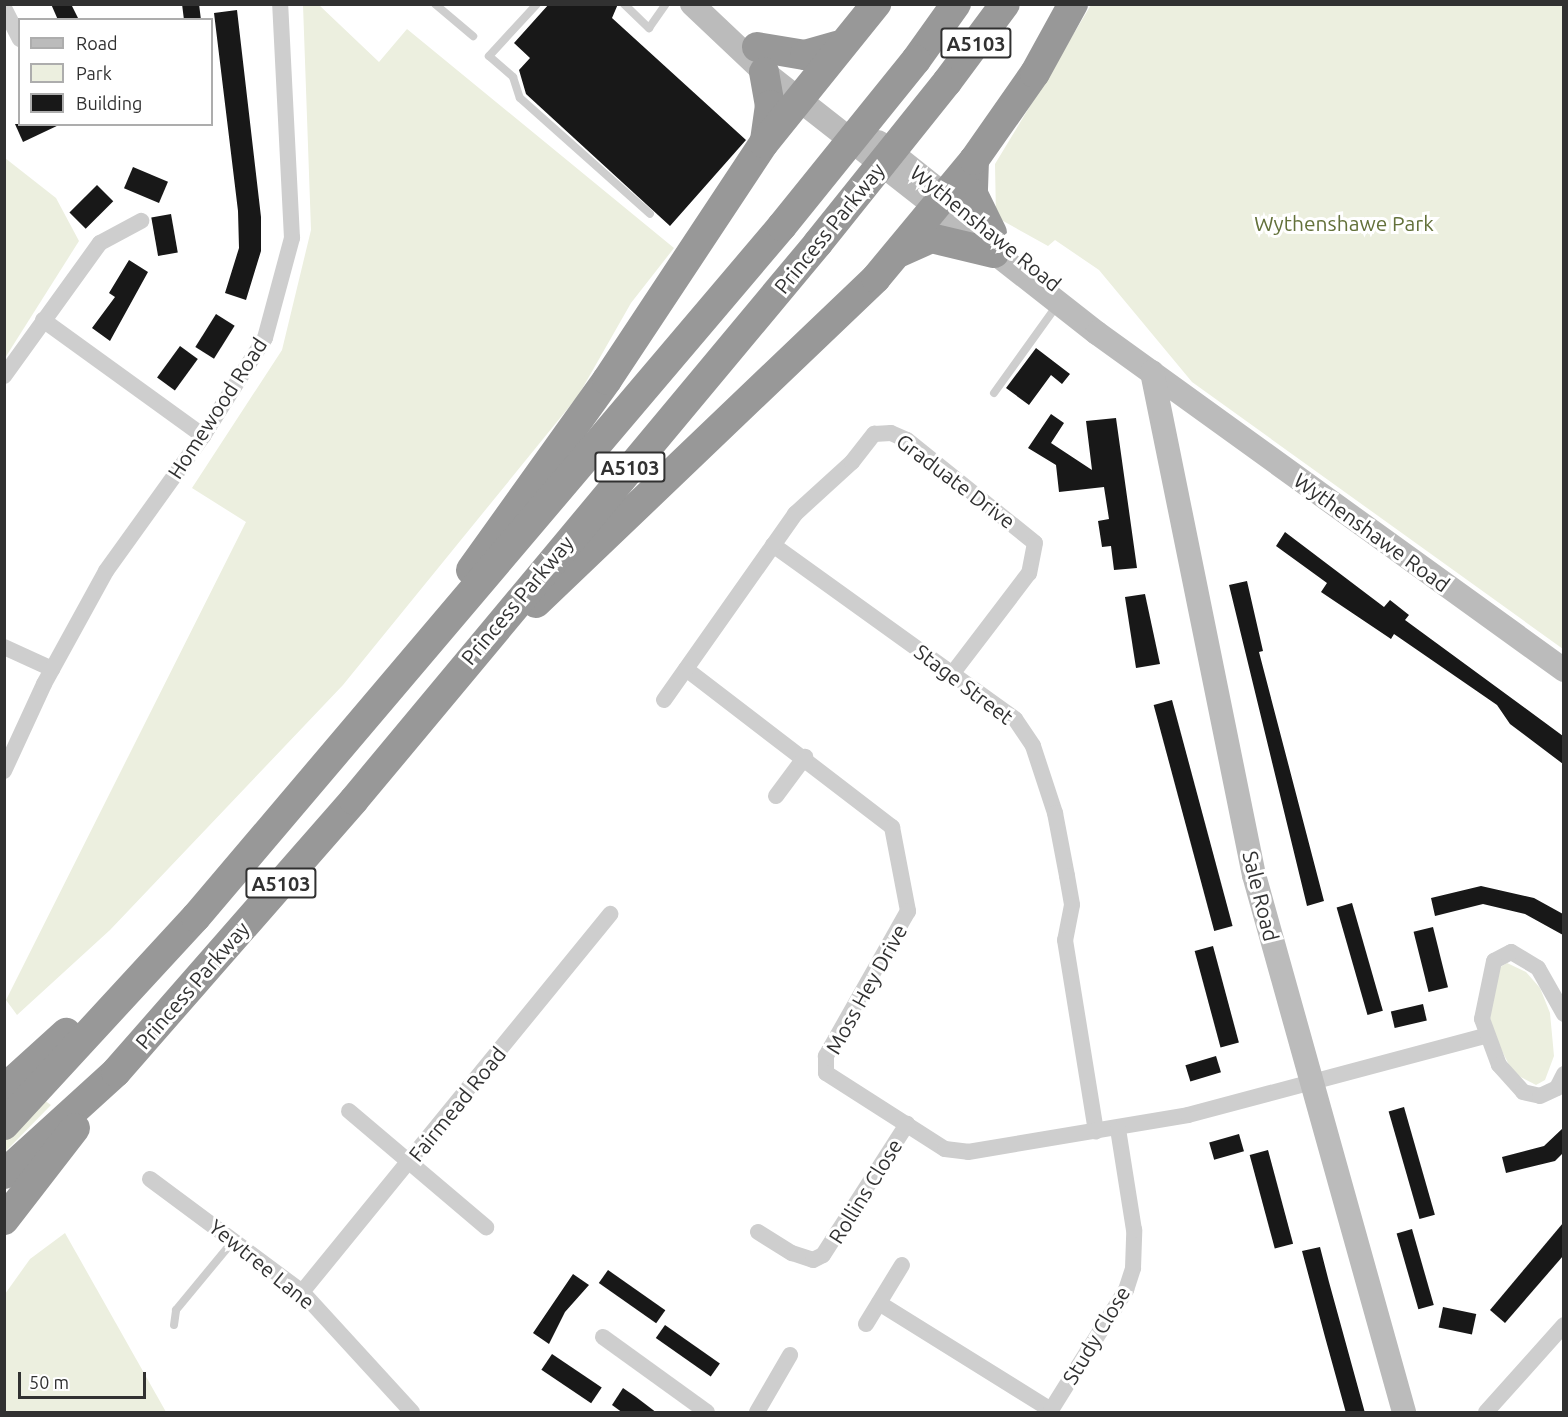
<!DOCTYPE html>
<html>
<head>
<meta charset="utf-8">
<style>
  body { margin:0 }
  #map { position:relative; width:1568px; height:1417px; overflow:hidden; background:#fff; font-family:Ubuntu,sans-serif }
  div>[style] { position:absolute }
  .green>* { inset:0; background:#ecefdf }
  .building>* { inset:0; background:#181818; transform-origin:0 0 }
  .lane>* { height:8px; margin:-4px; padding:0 4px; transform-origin:4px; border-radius:4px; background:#cecece }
  .street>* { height:16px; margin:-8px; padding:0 8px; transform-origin:8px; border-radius:8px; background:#cecece }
  .secondary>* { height:24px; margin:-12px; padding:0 12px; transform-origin:12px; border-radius:12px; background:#bbb }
  .highway>* { height:30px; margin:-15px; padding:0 15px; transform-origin:15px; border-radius:15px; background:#989898 }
  .highway-bridge>* { height:30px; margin:-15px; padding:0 15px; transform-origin:15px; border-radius:15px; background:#989898 }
  span { translate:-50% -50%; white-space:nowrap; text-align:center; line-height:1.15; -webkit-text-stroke:6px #fff; paint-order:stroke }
  .shield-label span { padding:2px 4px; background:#fff; border:2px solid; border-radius:4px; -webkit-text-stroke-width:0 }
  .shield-label { font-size:20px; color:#313131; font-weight:700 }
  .park-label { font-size:21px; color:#63713a }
  .street-label { font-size:21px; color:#313131 }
  .frame { position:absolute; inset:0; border:6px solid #313131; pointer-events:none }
  .legend { position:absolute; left:18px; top:18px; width:195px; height:108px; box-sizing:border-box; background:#fff; border:2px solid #adadad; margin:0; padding:8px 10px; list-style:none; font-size:18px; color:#313131 }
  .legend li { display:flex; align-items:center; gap:12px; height:30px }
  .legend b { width:30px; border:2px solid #adadad }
  .scale { position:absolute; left:18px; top:1372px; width:128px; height:27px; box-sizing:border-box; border:3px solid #313131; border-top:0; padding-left:8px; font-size:18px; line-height:21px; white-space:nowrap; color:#313131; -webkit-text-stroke:4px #fff; paint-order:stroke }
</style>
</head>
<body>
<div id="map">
  <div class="green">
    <i style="clip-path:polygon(303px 5px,319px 5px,379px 62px,407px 29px,674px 248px,631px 303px,578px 396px,343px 685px,110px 930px,17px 1015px,6px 1000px,246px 522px,192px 488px,282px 350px,311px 230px)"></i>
    <i style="clip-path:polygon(1091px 5px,1563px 5px,1563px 649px,1192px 382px,1099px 270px,1055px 240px,1048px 246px,996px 217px,995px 164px)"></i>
    <i style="clip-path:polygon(5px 158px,56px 198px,79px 241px,5px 358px)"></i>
    <i style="clip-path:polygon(1507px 963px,1526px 972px,1540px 988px,1550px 1013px,1554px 1056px,1545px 1080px,1536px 1085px,1513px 1073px,1493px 1033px,1489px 1013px,1499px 968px)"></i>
    <i style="clip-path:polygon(44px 1100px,51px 1105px,5px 1152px,5px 1137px)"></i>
    <i style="clip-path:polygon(65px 1233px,166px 1412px,5px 1412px,5px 1294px,30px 1259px)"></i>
  </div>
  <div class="building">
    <i style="clip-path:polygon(51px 4px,71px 4px,79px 20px,58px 20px)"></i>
    <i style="clip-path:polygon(182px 4px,199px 4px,201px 20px,184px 20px)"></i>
    <i style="clip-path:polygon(549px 4px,618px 4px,612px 18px,746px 140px,670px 226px,526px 94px,519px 70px,530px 58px,514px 43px)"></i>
    <i style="clip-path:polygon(237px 10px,261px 217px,261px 251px,246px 300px,225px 293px,239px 248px,238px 211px,214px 13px)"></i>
    <i style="clip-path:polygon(15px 124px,61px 124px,23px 142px)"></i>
    <i style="left:133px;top:167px;width:38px;height:23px;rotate:23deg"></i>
    <i style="left:97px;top:185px;width:23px;height:39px;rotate:45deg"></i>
    <i style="left:171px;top:214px;width:39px;height:20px;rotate:80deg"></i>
    <i style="clip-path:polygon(129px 260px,148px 272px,110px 341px,92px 328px,115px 297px,109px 293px)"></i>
    <i style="left:216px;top:314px;width:22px;height:39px;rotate:32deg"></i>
    <i style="left:180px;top:346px;width:22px;height:39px;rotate:36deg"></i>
    <i style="clip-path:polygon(1036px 348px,1070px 374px,1062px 384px,1051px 375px,1029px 405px,1006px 388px)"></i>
    <i style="clip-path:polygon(1051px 414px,1064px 423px,1051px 443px,1092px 470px,1086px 421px,1116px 418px,1137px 568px,1114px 570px,1111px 546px,1102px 547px,1098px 521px,1109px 519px,1104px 487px,1059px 492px,1056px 465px,1028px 448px)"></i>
    <i style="clip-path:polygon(1285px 532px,1384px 607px,1390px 600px,1409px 615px,1405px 620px,1563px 736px,1563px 764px,1510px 724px,1497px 705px,1394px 634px,1391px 639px,1321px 592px,1327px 583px,1276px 546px)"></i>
    <i style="clip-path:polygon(1247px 581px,1263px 651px,1259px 652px,1324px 901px,1307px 906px,1229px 585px)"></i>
    <i style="clip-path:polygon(1145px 594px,1160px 664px,1136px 668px,1125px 597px)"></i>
    <i style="left:1172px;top:700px;width:234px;height:19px;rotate:75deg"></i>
    <i style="clip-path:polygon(1481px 886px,1534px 898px,1563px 914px,1563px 935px,1525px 914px,1483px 904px,1435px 916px,1431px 898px)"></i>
    <i style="left:1352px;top:903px;width:112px;height:16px;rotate:74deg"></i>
    <i style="left:1433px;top:927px;width:62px;height:20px;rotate:76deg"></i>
    <i style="left:1213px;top:946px;width:100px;height:19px;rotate:75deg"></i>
    <i style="left:1423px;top:1004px;width:17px;height:33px;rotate:77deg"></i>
    <i style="left:1216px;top:1056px;width:17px;height:32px;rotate:73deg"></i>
    <i style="left:1404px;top:1107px;width:112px;height:16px;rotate:74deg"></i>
    <i style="clip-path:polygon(1563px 1128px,1563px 1153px,1555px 1161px,1506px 1173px,1502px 1157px,1544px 1146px)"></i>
    <i style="left:1239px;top:1134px;width:18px;height:31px;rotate:74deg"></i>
    <i style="left:1268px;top:1150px;width:97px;height:19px;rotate:75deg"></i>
    <i style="clip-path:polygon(1563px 1223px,1563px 1256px,1505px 1323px,1490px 1310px)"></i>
    <i style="left:1412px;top:1229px;width:79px;height:16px;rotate:74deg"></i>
    <i style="clip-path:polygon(1320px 1247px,1329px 1282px,1365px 1413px,1346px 1413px,1325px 1337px,1302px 1251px)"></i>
    <i style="left:608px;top:1270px;width:70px;height:16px;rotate:35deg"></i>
    <i style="clip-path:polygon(573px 1274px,589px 1285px,565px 1312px,549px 1344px,533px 1333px)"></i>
    <i style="left:1443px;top:1307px;width:34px;height:21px;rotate:12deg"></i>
    <i style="left:665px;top:1325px;width:67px;height:16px;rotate:35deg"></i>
    <i style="left:552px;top:1354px;width:60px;height:19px;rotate:34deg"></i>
    <i style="clip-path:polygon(623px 1388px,636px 1397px,657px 1413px,623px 1413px,612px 1405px)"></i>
  </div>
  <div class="lane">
    <i style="left:435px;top:4px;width:50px;rotate:40.1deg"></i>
    <i style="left:537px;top:4px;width:71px;rotate:132.7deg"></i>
    <i style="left:489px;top:56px;width:32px;rotate:41deg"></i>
    <i style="left:513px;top:77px;width:22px;rotate:72deg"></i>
    <i style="left:520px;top:98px;width:174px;rotate:41.7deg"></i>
    <i style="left:624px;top:4px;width:35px;rotate:44deg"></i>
    <i style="left:649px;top:28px;width:29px;rotate:-55deg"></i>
    <i style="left:994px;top:393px;width:110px;rotate:-54.3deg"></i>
    <i style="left:174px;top:1325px;width:15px;rotate:-82deg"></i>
    <i style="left:176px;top:1310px;width:91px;rotate:-50.4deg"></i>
  </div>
  <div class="street">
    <i style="left:4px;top:8px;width:35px;rotate:63deg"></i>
    <i style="left:43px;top:320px;width:198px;rotate:35.9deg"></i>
    <i style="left:4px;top:376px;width:164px;rotate:-54.2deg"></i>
    <i style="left:100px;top:243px;width:47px;rotate:-28.2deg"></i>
    <i style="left:773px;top:545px;width:298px;rotate:35.7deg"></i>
    <i style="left:1015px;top:719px;width:32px;rotate:56deg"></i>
    <i style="left:1033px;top:746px;width:71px;rotate:71.8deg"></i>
    <i style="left:1055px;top:813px;width:64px;rotate:79.2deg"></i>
    <i style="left:1067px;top:876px;width:29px;rotate:80deg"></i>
    <i style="left:1072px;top:905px;width:36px;rotate:101deg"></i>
    <i style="left:1065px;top:940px;width:194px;rotate:80.8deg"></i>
    <i style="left:4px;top:647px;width:53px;rotate:24.6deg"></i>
    <i style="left:686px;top:669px;width:260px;rotate:37.5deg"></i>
    <i style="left:892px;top:827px;width:86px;rotate:79.2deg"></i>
    <i style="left:908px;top:911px;width:167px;rotate:119.5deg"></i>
    <i style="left:826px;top:1056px;width:17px;rotate:90deg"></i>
    <i style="left:826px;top:1073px;width:141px;rotate:32.6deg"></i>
    <i style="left:945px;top:1149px;width:23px;rotate:7deg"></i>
    <i style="left:968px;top:1152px;width:223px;rotate:-9.5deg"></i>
    <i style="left:1188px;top:1115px;width:306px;rotate:-14.9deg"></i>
    <i style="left:664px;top:700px;width:228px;rotate:-54.8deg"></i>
    <i style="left:795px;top:514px;width:77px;rotate:-42.4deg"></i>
    <i style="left:852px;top:462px;width:36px;rotate:-52deg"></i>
    <i style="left:874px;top:434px;width:17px;rotate:-3deg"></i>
    <i style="left:891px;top:433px;width:17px;rotate:24deg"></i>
    <i style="left:907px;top:440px;width:164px;rotate:38.8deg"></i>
    <i style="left:1035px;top:543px;width:31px;rotate:101deg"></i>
    <i style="left:1029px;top:573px;width:127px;rotate:127.3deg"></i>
    <i style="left:4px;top:771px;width:96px;rotate:-65.3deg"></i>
    <i style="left:44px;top:684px;width:129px;rotate:-61.2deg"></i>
    <i style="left:106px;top:571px;width:166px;rotate:-54.3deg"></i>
    <i style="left:203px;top:436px;width:116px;rotate:-57.7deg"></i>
    <i style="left:265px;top:338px;width:104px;rotate:-74.9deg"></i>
    <i style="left:292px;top:238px;width:234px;rotate:-92.9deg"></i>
    <i style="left:776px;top:796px;width:49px;rotate:-53.4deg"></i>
    <i style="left:1564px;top:1014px;width:53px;rotate:-119.5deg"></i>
    <i style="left:1538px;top:968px;width:31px;rotate:-149deg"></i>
    <i style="left:1511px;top:952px;width:19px;rotate:152deg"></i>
    <i style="left:1494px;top:961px;width:59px;rotate:101.7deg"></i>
    <i style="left:1482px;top:1019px;width:49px;rotate:69.7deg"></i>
    <i style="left:1499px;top:1065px;width:36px;rotate:48deg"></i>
    <i style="left:1523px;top:1092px;width:17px;rotate:13deg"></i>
    <i style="left:1540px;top:1096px;width:19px;rotate:-25deg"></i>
    <i style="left:1557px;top:1088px;width:16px;rotate:-63deg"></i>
    <i style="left:349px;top:1111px;width:180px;rotate:40.3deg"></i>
    <i style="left:150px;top:1179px;width:189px;rotate:36.6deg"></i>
    <i style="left:302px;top:1292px;width:163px;rotate:47.5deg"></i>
    <i style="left:758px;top:1232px;width:40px;rotate:32deg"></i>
    <i style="left:792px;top:1253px;width:22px;rotate:18deg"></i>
    <i style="left:813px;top:1260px;width:11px;rotate:-27deg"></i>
    <i style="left:823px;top:1255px;width:156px;rotate:-57.3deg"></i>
    <i style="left:302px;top:1292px;width:488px;rotate:-50.8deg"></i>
    <i style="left:879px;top:1303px;width:203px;rotate:31.9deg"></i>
    <i style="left:1051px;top:1410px;width:142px;rotate:-58deg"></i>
    <i style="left:1126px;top:1290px;width:23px;rotate:-72deg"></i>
    <i style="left:1133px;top:1268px;width:38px;rotate:-88deg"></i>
    <i style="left:1134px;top:1230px;width:102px;rotate:-99deg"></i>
    <i style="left:866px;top:1324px;width:69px;rotate:-58.6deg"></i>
    <i style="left:603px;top:1337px;width:128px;rotate:35.8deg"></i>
    <i style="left:757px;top:1412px;width:66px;rotate:-59.9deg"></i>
    <i style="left:1486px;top:1412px;width:117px;rotate:-48.1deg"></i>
  </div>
  <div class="secondary">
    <i style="left:692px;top:4px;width:99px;rotate:43.4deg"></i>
    <i style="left:764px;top:72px;width:423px;rotate:38.1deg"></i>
    <i style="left:1097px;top:333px;width:576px;rotate:35.82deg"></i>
    <i style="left:878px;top:142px;width:143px;rotate:38.5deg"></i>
    <i style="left:1152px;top:372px;width:513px;rotate:78.54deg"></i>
    <i style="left:1254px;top:875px;width:558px;rotate:74.39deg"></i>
  </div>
  <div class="highway">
    <i style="left:757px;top:47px;width:49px;rotate:9.5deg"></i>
    <i style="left:805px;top:55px;width:33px;rotate:-16deg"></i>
    <i style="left:916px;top:60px;width:69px;rotate:-54.5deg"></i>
    <i style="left:764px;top:72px;width:34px;rotate:80deg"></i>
    <i style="left:770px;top:105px;width:35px;rotate:98deg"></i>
    <i style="left:947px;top:82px;width:97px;rotate:-53.4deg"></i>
    <i style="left:974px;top:160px;width:34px;rotate:92deg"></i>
    <i style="left:973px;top:194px;width:43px;rotate:64deg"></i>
    <i style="left:900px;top:252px;width:34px;rotate:-24deg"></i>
    <i style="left:931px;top:238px;width:65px;rotate:13.4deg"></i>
    <i style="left:471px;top:570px;width:234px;rotate:-54.4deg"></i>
    <i style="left:607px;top:380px;width:284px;rotate:-56.5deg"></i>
    <i style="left:764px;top:143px;width:179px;rotate:-51.1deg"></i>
    <i style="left:536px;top:603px;width:470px;rotate:-43.7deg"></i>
    <i style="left:876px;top:278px;width:153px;rotate:-50.3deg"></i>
    <i style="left:974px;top:160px;width:106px;rotate:-55deg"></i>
    <i style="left:1035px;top:73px;width:79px;rotate:-61.2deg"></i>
    <i style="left:4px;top:1089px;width:84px;rotate:-42.1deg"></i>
    <i style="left:4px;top:1125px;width:283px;rotate:-47.3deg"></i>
    <i style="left:196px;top:917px;width:906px;rotate:-49.7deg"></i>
    <i style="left:4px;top:1174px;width:151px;rotate:-42.3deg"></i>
    <i style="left:116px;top:1072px;width:361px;rotate:-48.8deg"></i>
    <i style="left:354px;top:800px;width:725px;rotate:-50.2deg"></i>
    <i style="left:4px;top:1220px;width:116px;rotate:-52.3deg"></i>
  </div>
  <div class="highway-bridge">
    <i style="left:782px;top:226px;width:213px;rotate:-51.1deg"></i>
    <i style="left:818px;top:243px;width:206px;rotate:-51.3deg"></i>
  </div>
  <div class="shield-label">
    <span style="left:976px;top:43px">A5103</span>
    <span style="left:630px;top:467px">A5103</span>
    <span style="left:281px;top:883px">A5103</span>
  </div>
  <div class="park-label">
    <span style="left:1344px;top:223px">Wythenshawe Park</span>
  </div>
  <div class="street-label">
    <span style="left:829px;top:228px;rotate:-51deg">Princess Parkway</span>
    <span style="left:986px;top:228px;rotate:39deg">Wythenshawe Road</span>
    <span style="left:217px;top:408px;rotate:-57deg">Homewood Road</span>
    <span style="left:956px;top:481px;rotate:37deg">Graduate Drive</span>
    <span style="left:1372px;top:532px;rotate:36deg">Wythenshawe Road</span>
    <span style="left:517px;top:600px;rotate:-50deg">Princess Parkway</span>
    <span style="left:964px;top:684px;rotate:37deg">Stage Street</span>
    <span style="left:1261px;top:896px;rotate:76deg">Sale Road</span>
    <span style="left:192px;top:985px;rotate:-49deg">Princess Parkway</span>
    <span style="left:866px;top:989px;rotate:-61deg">Moss Hey Drive</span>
    <span style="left:457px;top:1104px;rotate:-51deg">Fairmead Road</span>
    <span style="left:865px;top:1191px;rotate:-58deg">Rollins Close</span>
    <span style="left:262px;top:1264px;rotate:39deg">Yewtree Lane</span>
    <span style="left:1096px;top:1335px;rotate:-59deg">Study Close</span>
  </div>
  <div class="frame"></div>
  <ul class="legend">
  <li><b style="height:8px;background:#bbb"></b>Road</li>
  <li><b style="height:16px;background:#ecefdf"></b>Park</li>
  <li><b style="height:16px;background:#181818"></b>Building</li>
  </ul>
  <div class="scale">50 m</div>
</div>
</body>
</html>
